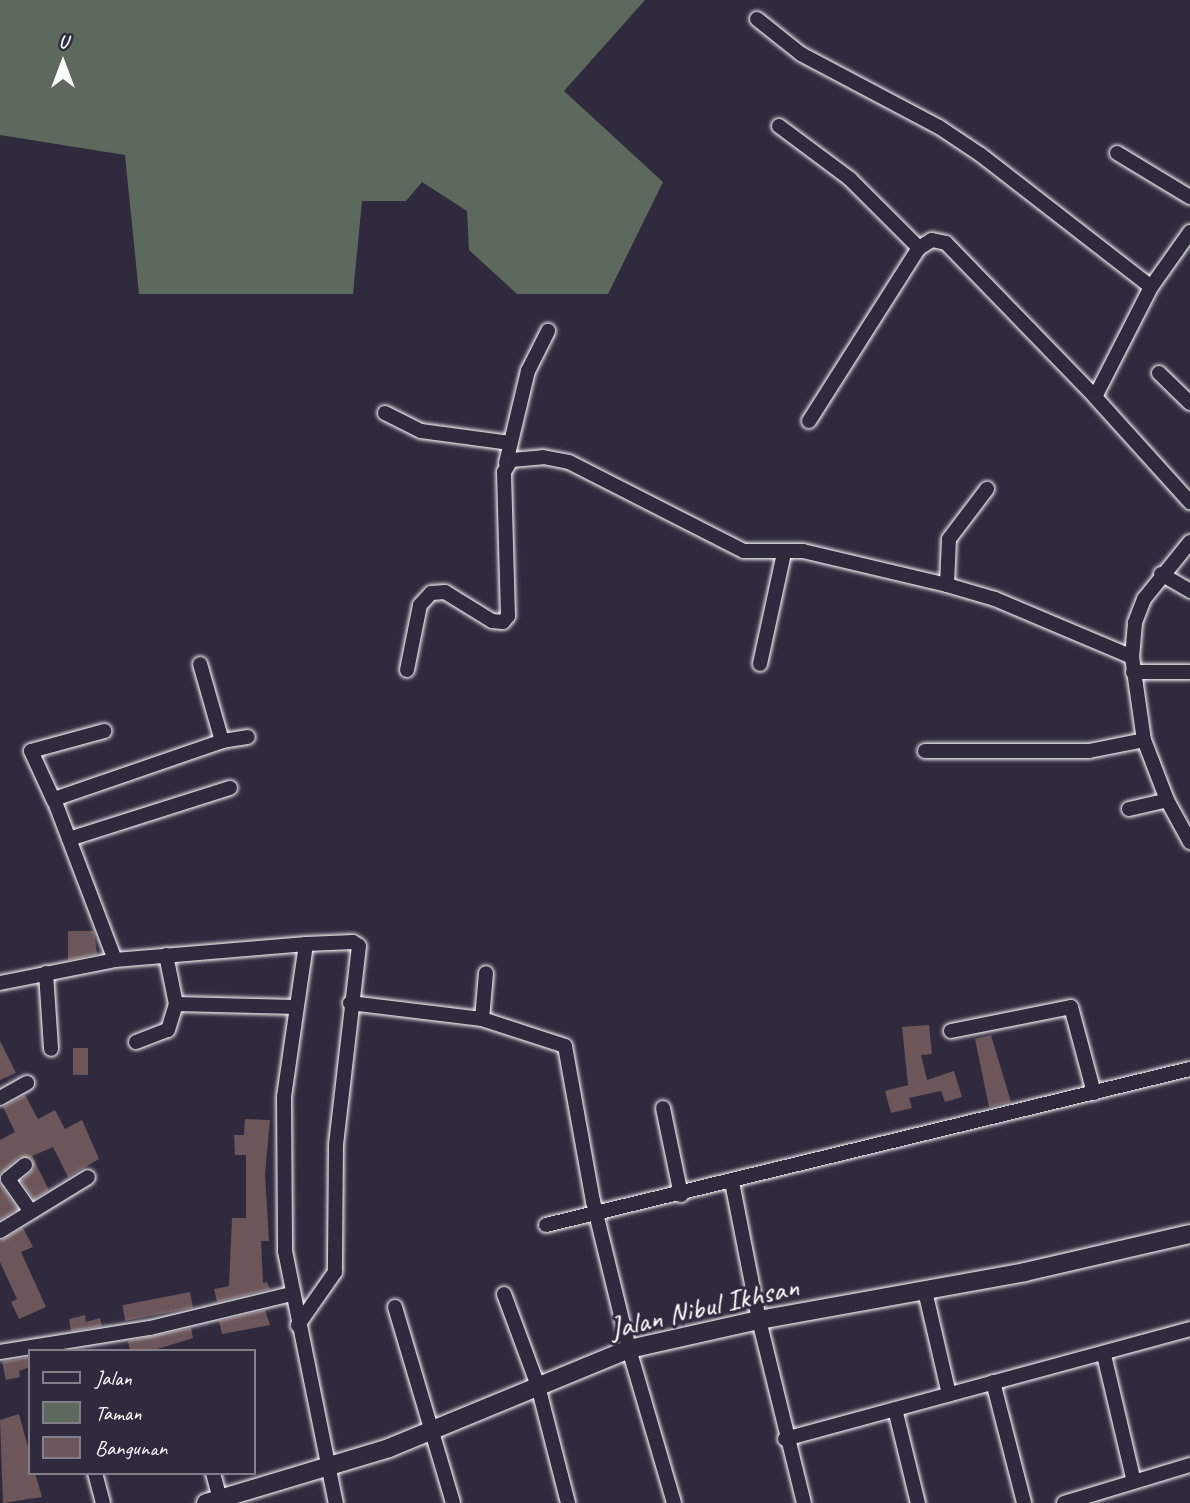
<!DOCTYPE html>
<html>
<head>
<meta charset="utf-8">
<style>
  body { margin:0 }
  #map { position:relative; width:1190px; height:1503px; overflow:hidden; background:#2f2a3d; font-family:Caveat,sans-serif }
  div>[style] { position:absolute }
  .green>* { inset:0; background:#5e695e }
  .building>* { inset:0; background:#6c565a; transform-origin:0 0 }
  .roads { filter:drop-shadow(0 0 2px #fff) drop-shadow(0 0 2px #fff) }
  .minor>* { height:14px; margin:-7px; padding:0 7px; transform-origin:7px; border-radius:7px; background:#2f2a3d }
  .tertiary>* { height:18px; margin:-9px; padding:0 9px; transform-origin:9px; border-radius:9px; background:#2f2a3d }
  span { translate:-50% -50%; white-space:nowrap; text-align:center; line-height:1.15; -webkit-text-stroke:6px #2f2a3d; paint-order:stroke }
  .street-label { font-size:30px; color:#fff }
  .legend { position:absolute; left:28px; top:1349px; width:228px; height:126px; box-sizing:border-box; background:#2f2a3d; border:2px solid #827f8b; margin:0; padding:9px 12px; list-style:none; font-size:21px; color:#fff }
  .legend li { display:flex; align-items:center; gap:14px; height:35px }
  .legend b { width:35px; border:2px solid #827f8b }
  .north { position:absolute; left:28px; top:28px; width:70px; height:70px; -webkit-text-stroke:5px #2f2a3d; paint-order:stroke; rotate:0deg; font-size:19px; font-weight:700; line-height:28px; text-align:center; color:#fff }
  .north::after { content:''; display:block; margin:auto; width:24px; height:32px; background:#fff; clip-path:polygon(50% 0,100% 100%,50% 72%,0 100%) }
</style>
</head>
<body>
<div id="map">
  <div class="green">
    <i style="clip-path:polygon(0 0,645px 0,564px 91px,663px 182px,608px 294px,517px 294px,469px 250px,467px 211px,422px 182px,406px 201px,362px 201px,353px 294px,139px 294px,125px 155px,0 135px)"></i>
  </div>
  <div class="building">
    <i style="clip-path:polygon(68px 931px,94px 931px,97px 954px,68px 960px)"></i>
    <i style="clip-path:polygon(929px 1025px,932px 1054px,921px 1055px,927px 1080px,954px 1071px,962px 1097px,945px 1102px,941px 1091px,909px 1098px,912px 1108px,891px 1113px,885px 1091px,908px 1085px,902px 1027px)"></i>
    <i style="clip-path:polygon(991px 1035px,1011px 1102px,989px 1107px,975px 1039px)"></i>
    <i style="clip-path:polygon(0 1041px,16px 1073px,0 1080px)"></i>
    <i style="left:73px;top:1048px;width:15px;height:27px"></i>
    <i style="clip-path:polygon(25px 1095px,38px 1119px,55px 1110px,65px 1129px,82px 1120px,99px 1159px,68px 1177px,53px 1147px,32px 1156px,49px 1190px,34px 1199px,21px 1181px,34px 1169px,32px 1158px,19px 1157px,0 1174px,0 1140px,15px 1132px,3px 1107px)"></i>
    <i style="clip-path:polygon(245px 1119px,270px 1120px,265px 1174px,269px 1241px,261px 1241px,263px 1283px,267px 1282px,270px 1289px,217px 1302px,214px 1289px,229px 1286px,232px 1218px,246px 1218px,246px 1155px,235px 1155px,234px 1135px,244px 1135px)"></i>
    <i style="clip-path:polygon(0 1184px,17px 1209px,0 1220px)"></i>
    <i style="clip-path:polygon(23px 1228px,33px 1247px,21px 1252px,46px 1307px,19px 1319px,11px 1302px,17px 1299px,0 1262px,0 1241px)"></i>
    <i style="left:190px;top:1292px;width:16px;height:69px;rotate:79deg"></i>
    <i style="clip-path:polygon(265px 1310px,270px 1325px,222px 1334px,219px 1321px)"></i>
    <i style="clip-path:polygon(85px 1315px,86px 1322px,100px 1318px,102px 1326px,71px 1331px,69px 1319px)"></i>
    <i style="clip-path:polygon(191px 1328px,193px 1338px,151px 1351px,130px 1351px,128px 1341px)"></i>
    <i style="clip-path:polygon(30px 1357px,30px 1367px,19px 1371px,20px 1377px,6px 1380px,2px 1362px)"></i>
    <i style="clip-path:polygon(19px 1414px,30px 1454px,30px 1473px,35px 1473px,42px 1497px,3px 1503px,0 1420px)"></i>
  </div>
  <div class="roads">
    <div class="minor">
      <i style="left:757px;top:19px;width:56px;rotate:38.5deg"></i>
      <i style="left:801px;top:54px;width:156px;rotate:27.9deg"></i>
      <i style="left:939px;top:127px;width:50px;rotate:33.7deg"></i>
      <i style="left:981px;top:155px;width:215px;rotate:37.8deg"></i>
      <i style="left:779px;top:126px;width:89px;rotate:36.7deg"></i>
      <i style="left:850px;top:179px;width:98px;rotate:45deg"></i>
      <i style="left:919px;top:248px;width:15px;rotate:-32deg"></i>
      <i style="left:932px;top:240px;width:14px;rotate:12deg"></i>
      <i style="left:946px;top:243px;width:214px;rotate:45.9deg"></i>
      <i style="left:1117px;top:153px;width:85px;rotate:31.1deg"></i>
      <i style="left:1190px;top:232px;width:67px;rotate:125.3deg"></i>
      <i style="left:1151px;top:287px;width:123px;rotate:117deg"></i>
      <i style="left:1095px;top:397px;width:142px;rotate:47.9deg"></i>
      <i style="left:1159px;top:373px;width:43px;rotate:44.1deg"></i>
      <i style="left:385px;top:413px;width:40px;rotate:26.6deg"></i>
      <i style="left:421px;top:431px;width:90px;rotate:7.7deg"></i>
      <i style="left:809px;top:421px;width:205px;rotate:-57.6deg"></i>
      <i style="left:506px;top:463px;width:95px;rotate:-76.6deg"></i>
      <i style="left:528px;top:371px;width:45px;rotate:-63.4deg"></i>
      <i style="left:1190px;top:542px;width:73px;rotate:128.9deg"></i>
      <i style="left:1144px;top:599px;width:26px;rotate:111deg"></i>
      <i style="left:1135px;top:623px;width:34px;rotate:95deg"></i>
      <i style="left:1132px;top:657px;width:84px;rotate:81.8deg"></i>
      <i style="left:1144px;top:740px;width:64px;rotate:69deg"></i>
      <i style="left:1167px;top:800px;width:48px;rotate:61.3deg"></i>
      <i style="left:1161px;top:574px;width:34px;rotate:30deg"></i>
      <i style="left:947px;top:585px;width:50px;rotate:16.3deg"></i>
      <i style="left:995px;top:599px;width:149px;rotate:22.9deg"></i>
      <i style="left:760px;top:664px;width:114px;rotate:-77.8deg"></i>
      <i style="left:407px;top:670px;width:66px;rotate:-78.7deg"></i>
      <i style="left:420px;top:605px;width:16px;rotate:-47deg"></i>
      <i style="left:431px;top:593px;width:14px;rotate:-4deg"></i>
      <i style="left:445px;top:592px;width:55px;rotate:31.7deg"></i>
      <i style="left:492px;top:621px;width:11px;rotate:5deg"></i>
      <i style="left:503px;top:622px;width:8px;rotate:-50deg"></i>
      <i style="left:508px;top:616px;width:144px;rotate:-91.6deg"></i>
      <i style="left:504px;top:472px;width:14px;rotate:-60deg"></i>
      <i style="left:511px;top:460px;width:32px;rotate:-5deg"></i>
      <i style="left:543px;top:457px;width:26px;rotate:11deg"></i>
      <i style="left:569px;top:462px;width:196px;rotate:27deg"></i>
      <i style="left:744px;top:551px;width:59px"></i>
      <i style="left:803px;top:551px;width:148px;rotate:13.3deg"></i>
      <i style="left:947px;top:585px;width:46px;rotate:-87.5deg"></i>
      <i style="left:949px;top:539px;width:63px;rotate:-52.8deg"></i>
      <i style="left:1133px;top:672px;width:57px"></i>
      <i style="left:222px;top:741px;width:26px;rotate:-9deg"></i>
      <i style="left:925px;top:751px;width:164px"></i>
      <i style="left:1089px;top:751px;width:56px;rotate:-11.3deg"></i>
      <i style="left:54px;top:801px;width:55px;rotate:-114.7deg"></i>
      <i style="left:31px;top:751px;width:76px;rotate:-15.3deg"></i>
      <i style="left:1129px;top:809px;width:39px;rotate:-13deg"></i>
      <i style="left:69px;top:839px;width:169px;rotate:-17.6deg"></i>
      <i style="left:306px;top:944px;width:155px;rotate:98.2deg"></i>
      <i style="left:284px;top:1097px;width:154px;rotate:89.6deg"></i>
      <i style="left:285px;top:1251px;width:257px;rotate:78.6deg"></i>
      <i style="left:166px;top:955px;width:50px;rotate:78.5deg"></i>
      <i style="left:176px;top:1004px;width:120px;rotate:1.4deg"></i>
      <i style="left:115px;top:960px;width:172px;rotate:-110.8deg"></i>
      <i style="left:54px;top:799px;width:178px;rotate:-19deg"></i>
      <i style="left:222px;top:741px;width:80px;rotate:-105.9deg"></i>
      <i style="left:46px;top:973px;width:76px;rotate:86.2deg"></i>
      <i style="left:0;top:983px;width:117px;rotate:-11.3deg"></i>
      <i style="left:115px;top:960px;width:192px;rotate:-4.8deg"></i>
      <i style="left:306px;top:944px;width:47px;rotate:-2.4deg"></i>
      <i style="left:353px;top:942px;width:7px;rotate:34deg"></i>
      <i style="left:359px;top:946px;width:201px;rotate:96.6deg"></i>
      <i style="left:336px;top:1146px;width:126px;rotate:90.5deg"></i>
      <i style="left:335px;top:1272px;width:65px;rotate:124.9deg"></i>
      <i style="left:350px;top:1003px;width:133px;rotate:6.9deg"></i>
      <i style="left:482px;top:1019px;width:87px;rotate:18deg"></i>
      <i style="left:565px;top:1046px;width:158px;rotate:79.8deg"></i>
      <i style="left:593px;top:1201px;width:152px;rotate:76.3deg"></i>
      <i style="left:629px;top:1349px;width:160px;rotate:73.7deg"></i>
      <i style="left:482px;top:1019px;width:46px;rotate:-85deg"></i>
      <i style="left:951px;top:1031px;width:122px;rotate:-11.3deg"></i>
      <i style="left:1071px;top:1007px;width:89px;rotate:75deg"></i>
      <i style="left:136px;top:1042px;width:34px;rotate:-21deg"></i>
      <i style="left:168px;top:1030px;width:27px;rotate:-73deg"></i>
      <i style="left:0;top:1098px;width:31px;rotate:-29deg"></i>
      <i style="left:663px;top:1108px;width:89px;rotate:78.3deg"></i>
      <i style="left:25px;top:1165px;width:22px;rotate:141deg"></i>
      <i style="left:8px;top:1179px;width:39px;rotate:55deg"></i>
      <i style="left:732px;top:1182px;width:141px;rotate:78.9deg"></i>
      <i style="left:759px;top:1320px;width:188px;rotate:76.2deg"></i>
      <i style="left:546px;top:1225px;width:663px;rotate:-13.62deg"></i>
      <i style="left:0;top:1231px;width:103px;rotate:-31.5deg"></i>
      <i style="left:925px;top:1291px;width:106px;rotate:76.9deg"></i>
      <i style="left:504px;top:1294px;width:98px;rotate:69.7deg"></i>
      <i style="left:538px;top:1386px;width:121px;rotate:75.6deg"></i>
      <i style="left:395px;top:1307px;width:204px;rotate:73.5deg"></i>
      <i style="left:0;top:1352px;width:152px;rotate:-9.1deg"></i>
      <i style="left:150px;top:1328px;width:146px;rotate:-13.5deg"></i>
      <i style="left:1104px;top:1355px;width:130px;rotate:76.7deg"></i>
      <i style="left:993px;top:1382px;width:125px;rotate:75.6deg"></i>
      <i style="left:895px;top:1409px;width:97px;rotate:76.3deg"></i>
      <i style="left:785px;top:1439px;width:420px;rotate:-15.2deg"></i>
      <i style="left:95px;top:1473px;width:31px;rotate:75deg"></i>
      <i style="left:213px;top:1473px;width:27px;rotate:75deg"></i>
      <i style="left:1064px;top:1503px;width:132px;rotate:-16.8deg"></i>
    </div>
    <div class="tertiary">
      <i style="left:206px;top:1503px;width:191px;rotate:-16.7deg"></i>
      <i style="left:389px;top:1448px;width:260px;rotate:-22.4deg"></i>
      <i style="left:629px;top:1349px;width:133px;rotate:-12.6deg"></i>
      <i style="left:759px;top:1320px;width:270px;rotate:-10.2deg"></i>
      <i style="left:1025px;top:1272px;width:169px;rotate:-13deg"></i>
    </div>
  </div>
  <div class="street-label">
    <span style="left:704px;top:1307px;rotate:-13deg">Jalan Nibul Ikhsan</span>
  </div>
  <ul class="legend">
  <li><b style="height:9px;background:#2f2a3d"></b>Jalan</li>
  <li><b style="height:19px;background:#5e695e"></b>Taman</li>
  <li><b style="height:19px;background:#6c565a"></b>Bangunan</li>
  </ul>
  <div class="north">U</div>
</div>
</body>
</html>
